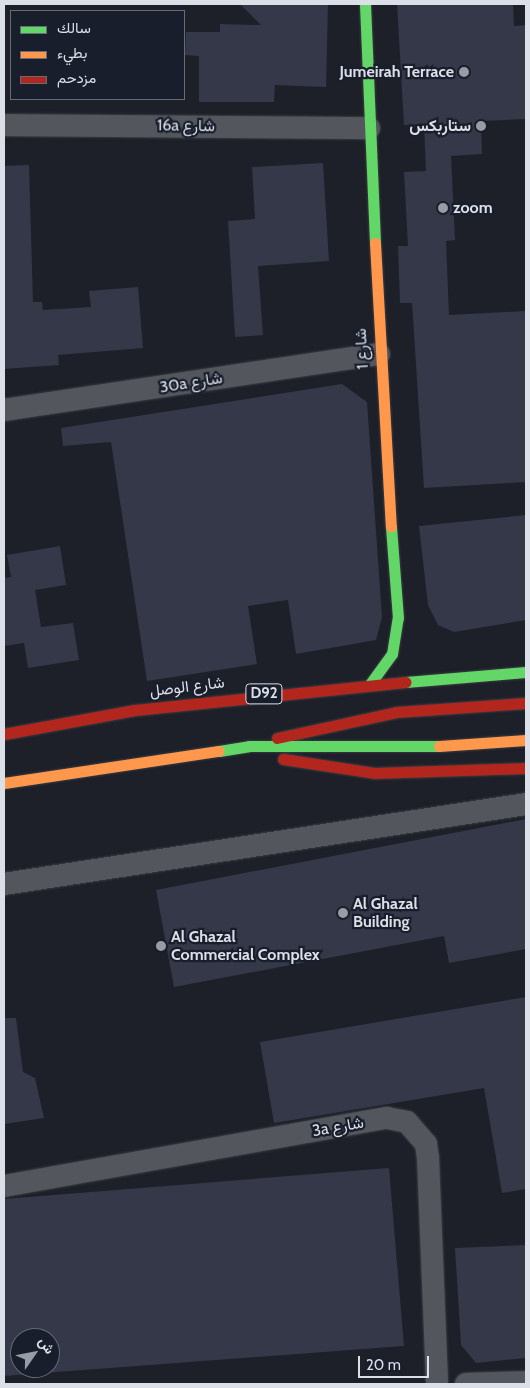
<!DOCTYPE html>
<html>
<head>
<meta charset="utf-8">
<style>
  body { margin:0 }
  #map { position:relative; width:530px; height:1388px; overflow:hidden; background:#1d2028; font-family:Cabin,Vazirmatn,sans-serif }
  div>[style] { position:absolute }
  .building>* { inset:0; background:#343848 }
  .roads { filter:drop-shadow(0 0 1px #3b3d43) drop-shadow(0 0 1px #3b3d43) }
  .street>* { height:22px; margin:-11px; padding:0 11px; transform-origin:11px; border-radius:11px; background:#53565c }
  .fast>* { height:11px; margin:-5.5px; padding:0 5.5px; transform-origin:5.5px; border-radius:5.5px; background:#63d668 }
  .slow>* { height:11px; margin:-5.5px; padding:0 5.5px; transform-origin:5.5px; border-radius:5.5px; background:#ff974d }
  .jam>* { height:11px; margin:-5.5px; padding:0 5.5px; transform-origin:5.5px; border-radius:5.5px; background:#b3261e }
  .dots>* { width:14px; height:14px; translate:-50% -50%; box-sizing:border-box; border:2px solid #191e2c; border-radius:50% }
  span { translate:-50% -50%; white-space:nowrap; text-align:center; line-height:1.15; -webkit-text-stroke:4.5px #191e2c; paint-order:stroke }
  .shield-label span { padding:1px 4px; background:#191e2c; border:1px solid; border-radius:4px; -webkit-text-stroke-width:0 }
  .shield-label { font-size:15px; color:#dbdfe8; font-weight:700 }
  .poi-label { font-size:16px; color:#dbdfe8; font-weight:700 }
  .right { translate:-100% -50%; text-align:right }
  .left { translate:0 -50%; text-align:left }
  .street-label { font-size:16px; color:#dbdfe8 }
  .frame { position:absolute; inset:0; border:5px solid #dbdfe8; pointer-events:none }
  .legend { position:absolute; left:10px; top:10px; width:175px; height:90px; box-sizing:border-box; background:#191e2c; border:1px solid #676b77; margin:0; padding:6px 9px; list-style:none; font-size:15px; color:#dbdfe8 }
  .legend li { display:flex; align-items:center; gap:10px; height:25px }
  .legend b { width:25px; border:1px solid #676b77 }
  .north { position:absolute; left:10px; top:1328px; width:50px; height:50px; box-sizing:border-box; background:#191e2c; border:1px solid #676b77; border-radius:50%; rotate:57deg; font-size:14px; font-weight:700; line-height:20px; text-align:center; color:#dbdfe8 }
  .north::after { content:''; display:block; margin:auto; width:18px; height:22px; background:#989ca5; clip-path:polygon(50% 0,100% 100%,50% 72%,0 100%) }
  .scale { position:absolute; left:358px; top:1356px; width:71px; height:22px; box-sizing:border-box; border:2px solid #dbdfe8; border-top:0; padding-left:6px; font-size:15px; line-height:18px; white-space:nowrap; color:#dbdfe8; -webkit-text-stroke:4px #191e2c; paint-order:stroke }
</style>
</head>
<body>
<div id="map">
  <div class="building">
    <i style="clip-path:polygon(240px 4px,328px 4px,326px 87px,275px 85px,274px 102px,199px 102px,199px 56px,185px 55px,186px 32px,220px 32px,220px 24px,261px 25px)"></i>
    <i style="clip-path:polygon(397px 4px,513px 4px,514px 26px,526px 25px,526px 119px,481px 121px,482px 154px,451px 156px,455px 240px,446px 241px,449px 315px,526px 311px,526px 482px,424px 488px,412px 303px,400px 303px,398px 246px,408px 246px,404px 172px,426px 171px,424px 124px,404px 125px)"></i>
    <i style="clip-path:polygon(323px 163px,329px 261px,258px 266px,263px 335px,235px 337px,228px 221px,255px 219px,252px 167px)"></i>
    <i style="clip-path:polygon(29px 165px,33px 302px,42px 302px,43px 310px,91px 307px,89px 291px,138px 287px,143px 348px,58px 355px,59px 365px,4px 369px,4px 166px)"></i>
    <i style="clip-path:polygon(342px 384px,367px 402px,382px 617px,376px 640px,296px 654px,288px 600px,248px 606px,257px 664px,147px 681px,111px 442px,63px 446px,61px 428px)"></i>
    <i style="clip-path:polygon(526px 515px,526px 620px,454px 632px,438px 625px,428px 605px,419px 526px)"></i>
    <i style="clip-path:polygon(60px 546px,66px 585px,35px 590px,41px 627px,73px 623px,79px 660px,28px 668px,24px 643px,4px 646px,4px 578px,11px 577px,7px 555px)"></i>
    <i style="clip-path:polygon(526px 819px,526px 949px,449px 963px,444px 936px,174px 987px,156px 890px)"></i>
    <i style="clip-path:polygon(526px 997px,526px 1189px,502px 1193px,484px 1088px,274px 1123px,260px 1042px)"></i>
    <i style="clip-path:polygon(4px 1018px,16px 1018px,23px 1072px,35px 1078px,44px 1118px,4px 1124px)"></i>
    <i style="clip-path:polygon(evenodd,389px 1168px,404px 1346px,4px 1376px,4px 1199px,389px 1168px,20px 1338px,50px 1338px,50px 1368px,20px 1368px,20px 1338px)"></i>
    <i style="clip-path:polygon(526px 1245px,526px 1358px,476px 1363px,461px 1345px,455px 1248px)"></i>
  </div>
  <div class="roads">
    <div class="street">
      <i style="left:4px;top:125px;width:365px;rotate:0.5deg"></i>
      <i style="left:4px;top:410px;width:379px;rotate:-8.5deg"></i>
      <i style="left:4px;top:884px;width:528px;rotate:-8.71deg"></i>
      <i style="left:4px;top:1186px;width:389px;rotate:-10.1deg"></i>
      <i style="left:387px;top:1118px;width:20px;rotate:11deg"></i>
      <i style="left:407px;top:1122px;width:29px;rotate:49deg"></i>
      <i style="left:426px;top:1144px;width:14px;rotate:82deg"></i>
      <i style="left:428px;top:1158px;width:226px;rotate:87.7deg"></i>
      <i style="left:466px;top:1384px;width:60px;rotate:-1.9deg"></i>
    </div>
    <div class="fast">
      <i style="left:365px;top:4px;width:239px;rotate:87.6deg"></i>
      <i style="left:406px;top:682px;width:120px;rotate:-4.8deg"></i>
      <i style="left:370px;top:684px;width:37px;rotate:-54deg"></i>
      <i style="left:392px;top:654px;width:36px;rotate:-81deg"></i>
      <i style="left:398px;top:618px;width:91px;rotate:-94.4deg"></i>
      <i style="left:219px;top:751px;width:30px;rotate:-9deg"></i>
      <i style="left:249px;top:746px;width:190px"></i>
    </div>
    <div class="slow">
      <i style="left:375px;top:243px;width:284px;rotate:86.8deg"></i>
      <i style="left:439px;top:746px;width:87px;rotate:-3.9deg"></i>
      <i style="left:4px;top:783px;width:217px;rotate:-8.5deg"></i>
    </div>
    <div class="jam">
      <i style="left:4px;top:734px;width:133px;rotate:-10.4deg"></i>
      <i style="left:135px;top:710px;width:272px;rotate:-5.9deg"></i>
      <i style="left:277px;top:738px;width:122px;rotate:-12.3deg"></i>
      <i style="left:396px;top:712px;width:130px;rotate:-4deg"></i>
      <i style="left:283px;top:759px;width:92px;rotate:8.7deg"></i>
      <i style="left:374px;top:773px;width:152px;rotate:-1.9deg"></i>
    </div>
  </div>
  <div class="dots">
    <i style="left:464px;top:72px;background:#989ca5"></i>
    <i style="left:481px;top:126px;background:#989ca5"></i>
    <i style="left:443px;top:208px;background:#989ca5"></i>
    <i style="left:343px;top:913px;background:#989ca5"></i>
    <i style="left:161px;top:946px;background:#989ca5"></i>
  </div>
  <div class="shield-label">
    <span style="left:264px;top:694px">D92</span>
  </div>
  <div class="poi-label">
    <span class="right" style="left:454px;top:72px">Jumeirah Terrace</span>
    <span class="right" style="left:471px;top:126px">ستاربكس</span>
    <span class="left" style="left:453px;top:208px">zoom</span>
    <span class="left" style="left:353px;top:913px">Al Ghazal<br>Building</span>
    <span class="left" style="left:171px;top:946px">Al Ghazal<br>Commercial Complex</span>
  </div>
  <div class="street-label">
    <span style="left:186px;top:126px;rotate:1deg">16a شارع</span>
    <span style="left:362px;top:349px;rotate:-93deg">شارع 1</span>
    <span style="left:191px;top:383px;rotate:-9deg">30a شارع</span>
    <span style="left:187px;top:687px;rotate:-7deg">شارع الوصل</span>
    <span style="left:338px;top:1127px;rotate:-10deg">3a شارع</span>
  </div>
  <div class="frame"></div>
  <ul class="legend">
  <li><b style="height:6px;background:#63d668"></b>سالك</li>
  <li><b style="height:6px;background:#ff974d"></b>بطيء</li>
  <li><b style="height:6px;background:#b3261e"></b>مزدحم</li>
  </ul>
  <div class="north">ش</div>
  <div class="scale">20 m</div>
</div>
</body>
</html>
